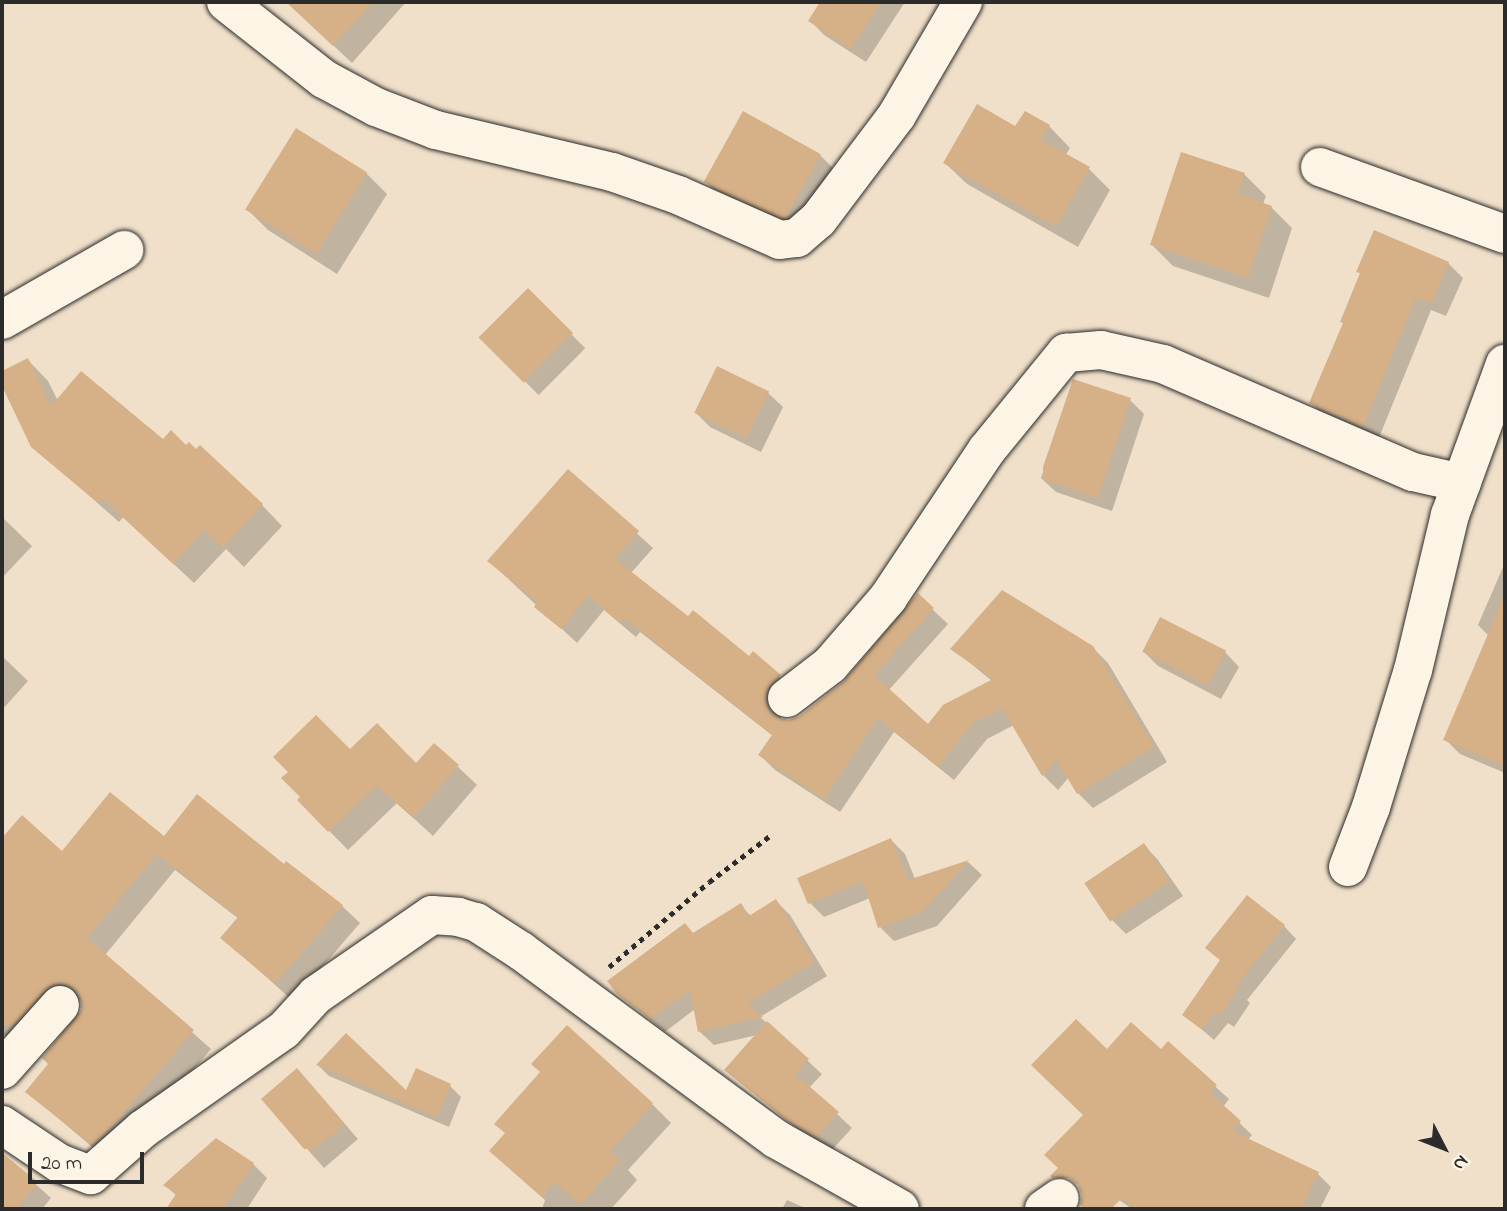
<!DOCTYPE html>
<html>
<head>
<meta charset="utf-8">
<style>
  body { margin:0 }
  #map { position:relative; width:1507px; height:1211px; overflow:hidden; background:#f1e0c9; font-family:"Indie Flower",sans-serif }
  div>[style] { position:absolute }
  .shadow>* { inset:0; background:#0003; transform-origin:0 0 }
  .building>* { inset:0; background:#d6b087; transform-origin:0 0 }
  .path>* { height:4.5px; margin-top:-2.25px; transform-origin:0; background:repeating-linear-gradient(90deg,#2b2b2b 0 5px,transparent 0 10px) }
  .roads { filter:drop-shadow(0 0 2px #2b2b2b) drop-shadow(0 0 2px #2b2b2b) }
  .minor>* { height:38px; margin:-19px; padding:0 19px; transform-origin:19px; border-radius:19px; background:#fcf5e5 }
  span { translate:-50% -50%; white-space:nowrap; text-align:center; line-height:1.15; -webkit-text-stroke:6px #fcf5e5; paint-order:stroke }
  .frame { position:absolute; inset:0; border:4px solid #2b2b2b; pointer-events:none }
  .north { position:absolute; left:1409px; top:1113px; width:70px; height:70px; -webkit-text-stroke:5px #fcf5e5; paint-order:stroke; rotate:132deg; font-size:19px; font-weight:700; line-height:28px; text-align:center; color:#2b2b2b }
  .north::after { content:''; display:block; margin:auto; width:24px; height:32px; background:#2b2b2b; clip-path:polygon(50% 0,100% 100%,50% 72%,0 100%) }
  .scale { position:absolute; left:28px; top:1152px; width:116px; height:32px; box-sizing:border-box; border:4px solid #2b2b2b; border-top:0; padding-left:9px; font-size:21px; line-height:24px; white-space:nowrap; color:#2b2b2b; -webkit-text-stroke:5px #fcf5e5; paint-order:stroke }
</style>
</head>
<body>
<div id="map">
  <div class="shadow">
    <i style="clip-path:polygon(287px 2px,406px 2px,352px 63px)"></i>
    <i style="clip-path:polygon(822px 2px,905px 2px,866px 62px,824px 35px,810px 20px)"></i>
    <i style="clip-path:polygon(1049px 126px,1070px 148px,1065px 156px,1089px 169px,1110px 190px,1078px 247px,967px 184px,945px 163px,1016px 128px)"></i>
    <i style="clip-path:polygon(1182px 154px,1245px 175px,1266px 196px,1263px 204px,1271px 207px,1292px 228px,1269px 298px,1173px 266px,1152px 245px)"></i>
    <i style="clip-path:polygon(820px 155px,841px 176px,808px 237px,727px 203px,706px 182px)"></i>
    <i style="clip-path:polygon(366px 173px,387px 194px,337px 274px,268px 230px,247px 209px)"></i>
    <i style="clip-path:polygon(1448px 263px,1463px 278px,1446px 316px,1431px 310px,1378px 440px,1326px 417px,1311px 403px,1344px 324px,1361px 275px,1358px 271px)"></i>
    <i style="left:528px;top:291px;width:81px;height:66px;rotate:45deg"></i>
    <i style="clip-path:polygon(28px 360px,48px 381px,58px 401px,163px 442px,186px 447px,262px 505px,282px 526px,244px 567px,226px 549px,194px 583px,123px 517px,119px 522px,33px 446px,2px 382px,2px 373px)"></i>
    <i style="clip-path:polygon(718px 368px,768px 393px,783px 407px,761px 452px,710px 427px,696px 413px)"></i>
    <i style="clip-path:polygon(1074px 381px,1130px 400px,1144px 414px,1112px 511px,1056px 492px,1041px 478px)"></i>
    <i style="clip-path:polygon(568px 471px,653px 548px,631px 573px,688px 619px,749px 658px,753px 654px,795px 691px,782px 704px,781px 720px,789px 721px,801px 717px,845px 684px,918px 596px,948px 624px,888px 691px,928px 726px,992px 681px,953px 649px,1092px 647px,1108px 663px,1167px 762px,1093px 808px,1078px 793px,1069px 777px,1058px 790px,1043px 775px,1014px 725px,987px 739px,954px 780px,894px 732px,840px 812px,775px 770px,760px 755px,773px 736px,640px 632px,636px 637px,604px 610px,577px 643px,489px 561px)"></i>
    <i style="clip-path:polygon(2px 517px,32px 546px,2px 578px)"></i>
    <i style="clip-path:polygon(1503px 567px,1505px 568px,1505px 773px,1460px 754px,1446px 740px,1489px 636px,1478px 625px)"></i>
    <i style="clip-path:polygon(1144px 652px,1225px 652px,1239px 667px,1221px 699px,1158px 666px)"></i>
    <i style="clip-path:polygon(2px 656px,28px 681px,2px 710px)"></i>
    <i style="clip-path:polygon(435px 745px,477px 785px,433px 836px,397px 803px,348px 850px,299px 800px,350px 751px,416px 766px)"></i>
    <i style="clip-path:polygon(22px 818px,62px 853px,165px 838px,284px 866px,342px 906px,360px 923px,293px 1001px,223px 938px,239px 919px,175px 870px,105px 955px,211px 1049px,134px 1139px,110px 1162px,27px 1092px,50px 1064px,83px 1009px,83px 1001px,71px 1002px,12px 1041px,2px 1033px,2px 840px)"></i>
    <i style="clip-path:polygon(891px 840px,905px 854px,915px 879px,968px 862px,982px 875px,937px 926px,894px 941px,880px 927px,870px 898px,824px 917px,810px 903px)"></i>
    <i style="clip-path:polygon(1144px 845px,1158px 860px,1183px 896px,1126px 934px,1112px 920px)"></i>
    <i style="clip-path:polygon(776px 901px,790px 915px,827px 976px,760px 1017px,822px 1074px,809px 1088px,852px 1128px,832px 1150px,804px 1135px,727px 1070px,757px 1035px,714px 1045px,700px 1032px,695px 1009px,665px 1032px,618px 993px,694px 935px,740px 905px,752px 917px)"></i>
    <i style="clip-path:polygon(1284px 926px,1296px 939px,1247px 1000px,1250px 1003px,1234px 1027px,1228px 1023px,1214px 1040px,1184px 1014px)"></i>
    <i style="clip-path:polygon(1168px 1044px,1229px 1099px,1223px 1107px,1252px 1135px,1248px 1140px,1318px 1174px,1331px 1187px,1320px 1209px,1132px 1209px,1065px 1162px,1107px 1052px,1161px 1052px)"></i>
    <i style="clip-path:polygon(318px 1065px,407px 1093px,450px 1086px,461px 1097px,449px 1127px,329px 1076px)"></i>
    <i style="clip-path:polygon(311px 1085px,358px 1139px,324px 1168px,264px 1100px)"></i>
    <i style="clip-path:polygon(652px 1104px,671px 1123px,628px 1170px,637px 1180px,611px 1209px,542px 1209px,545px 1200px,510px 1169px)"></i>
    <i style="clip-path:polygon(2px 1154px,51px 1198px,42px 1209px,2px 1209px)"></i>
    <i style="clip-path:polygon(253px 1164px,267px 1178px,247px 1209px,168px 1209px,177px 1196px,165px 1185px)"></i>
    <i style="clip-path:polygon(787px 1200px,807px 1209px,782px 1209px)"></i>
  </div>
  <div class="building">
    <i style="clip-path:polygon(286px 2px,374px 2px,333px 46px)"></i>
    <i style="clip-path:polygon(820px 2px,881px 2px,851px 49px,808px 21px)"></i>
    <i style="clip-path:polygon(977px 104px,1015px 126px,1025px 111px,1050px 125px,1041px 140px,1090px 167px,1056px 227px,943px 163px)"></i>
    <i style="left:743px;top:111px;width:89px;height:81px;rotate:29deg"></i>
    <i style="left:296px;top:128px;width:84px;height:96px;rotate:32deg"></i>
    <i style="clip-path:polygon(1181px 152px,1245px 173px,1238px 194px,1272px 206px,1248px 278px,1150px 245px)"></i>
    <i style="clip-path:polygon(1374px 230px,1449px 262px,1432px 303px,1416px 297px,1363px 427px,1309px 403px,1343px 323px,1340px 322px,1360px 273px,1356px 272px)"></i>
    <i style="left:528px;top:288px;width:64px;height:70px;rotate:45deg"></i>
    <i style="clip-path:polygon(28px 358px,51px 406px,81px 371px,163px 439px,171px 430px,186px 445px,189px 442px,196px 449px,200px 445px,263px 504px,223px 548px,204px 530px,173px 564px,102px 498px,98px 503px,31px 447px,2px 386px,2px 371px)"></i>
    <i style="left:717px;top:366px;width:58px;height:52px;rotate:26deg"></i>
    <i style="clip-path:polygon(1073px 379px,1131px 398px,1098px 498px,1043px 479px,1043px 467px)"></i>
    <i style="clip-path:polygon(568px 469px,639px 531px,615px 559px,688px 616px,693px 610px,749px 656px,753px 651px,781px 675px,767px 689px,765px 700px,769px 711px,778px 718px,789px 720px,800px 716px,843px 682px,918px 593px,934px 608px,874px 675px,928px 724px,943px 705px,993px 679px,950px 649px,1002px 590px,1093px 646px,1154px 747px,1077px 794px,1056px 759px,1042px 776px,1002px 708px,972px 724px,938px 767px,878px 718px,824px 799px,758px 755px,772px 735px,624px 618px,620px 623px,588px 596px,561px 629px,534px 607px,537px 602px,487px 561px)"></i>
    <i style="clip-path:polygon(1505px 594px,1505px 766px,1443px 740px)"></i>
    <i style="left:1160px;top:617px;width:74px;height:39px;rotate:27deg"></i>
    <i style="clip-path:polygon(316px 715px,350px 749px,377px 723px,416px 763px,434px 743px,459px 765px,413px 818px,377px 786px,328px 832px,297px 800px,300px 797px,281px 778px,288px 772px,273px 757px)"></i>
    <i style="clip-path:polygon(110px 792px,164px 836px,197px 794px,284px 864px,286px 861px,343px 905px,275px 984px,220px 938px,238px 917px,157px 854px,87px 938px,194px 1030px,116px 1122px,92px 1145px,25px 1092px,48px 1064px,42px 1058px,81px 1010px,81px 999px,75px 989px,64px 984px,53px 985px,10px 1028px,2px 1021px,2px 838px,22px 815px,62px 851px)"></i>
    <i style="clip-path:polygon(891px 838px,908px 880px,969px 860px,922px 912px,878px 928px,863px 881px,808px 904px,797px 878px)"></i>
    <i style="left:1144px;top:843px;width:46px;height:72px;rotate:56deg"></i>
    <i style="clip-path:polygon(1247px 895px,1285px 925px,1235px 987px,1238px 989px,1220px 1015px,1215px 1012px,1201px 1029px,1182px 1015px,1220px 960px,1205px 948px)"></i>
    <i style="clip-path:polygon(776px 899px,815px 962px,748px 1003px,763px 1017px,698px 1032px,690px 990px,650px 1019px,617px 994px,607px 981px,685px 923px,693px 933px,741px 903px,749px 916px)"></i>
    <i style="clip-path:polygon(1076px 1019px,1107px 1049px,1131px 1022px,1161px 1049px,1168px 1041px,1217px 1085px,1210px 1093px,1241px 1121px,1232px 1131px,1319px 1172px,1301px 1209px,1136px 1209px,1122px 1198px,1111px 1209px,1085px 1209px,1080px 1205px,1082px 1196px,1078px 1185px,1069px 1178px,1052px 1178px,1050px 1176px,1058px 1168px,1044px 1155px,1083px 1115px,1031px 1065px)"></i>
    <i style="clip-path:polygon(767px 1021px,809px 1059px,795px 1074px,839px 1112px,817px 1137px,788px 1121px,724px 1070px)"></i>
    <i style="clip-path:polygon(567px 1025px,653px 1103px,610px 1151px,620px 1160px,580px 1205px,555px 1182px,542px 1197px,489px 1151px,505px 1133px,494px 1124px,540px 1072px,531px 1064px)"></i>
    <i style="clip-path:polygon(346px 1033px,406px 1090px,416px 1068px,451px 1084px,437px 1117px,316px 1065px)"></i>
    <i style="clip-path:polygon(297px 1068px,345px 1124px,315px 1149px,304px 1149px,261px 1099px)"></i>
    <i style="clip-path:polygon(216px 1138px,254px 1163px,223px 1209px,166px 1209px,176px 1194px,163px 1185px)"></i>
    <i style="clip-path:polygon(2px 1153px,38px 1182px,16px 1209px,2px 1209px)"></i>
  </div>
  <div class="path">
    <i style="left:609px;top:967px;width:131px;rotate:-40.4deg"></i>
    <i style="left:709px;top:882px;width:78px;rotate:-37.2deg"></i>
  </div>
  <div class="roads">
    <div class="minor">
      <i style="left:226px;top:2px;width:125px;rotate:38.2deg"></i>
      <i style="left:324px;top:79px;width:59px;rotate:28.3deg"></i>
      <i style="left:376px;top:107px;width:64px;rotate:21deg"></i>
      <i style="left:436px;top:130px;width:181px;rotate:13.4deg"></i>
      <i style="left:612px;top:172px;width:70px;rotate:19.2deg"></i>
      <i style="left:678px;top:195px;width:111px;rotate:23.8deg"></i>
      <i style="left:780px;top:240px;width:17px;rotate:-7deg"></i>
      <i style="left:797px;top:238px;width:28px;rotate:-41deg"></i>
      <i style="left:818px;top:220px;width:131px;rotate:-53deg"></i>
      <i style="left:897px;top:115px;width:131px;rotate:-59.7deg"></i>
      <i style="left:1320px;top:167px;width:197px;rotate:19.9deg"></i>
      <i style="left:2px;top:320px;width:141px;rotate:-29.8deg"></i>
      <i style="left:787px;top:698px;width:54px;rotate:-37.5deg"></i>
      <i style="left:830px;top:665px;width:89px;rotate:-49.1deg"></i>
      <i style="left:888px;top:598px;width:177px;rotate:-56.3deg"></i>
      <i style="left:986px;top:451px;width:127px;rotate:-50.8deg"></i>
      <i style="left:1066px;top:353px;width:35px;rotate:-5deg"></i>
      <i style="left:1101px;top:350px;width:64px;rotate:12.7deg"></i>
      <i style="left:1163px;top:364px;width:272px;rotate:23.4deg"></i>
      <i style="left:1413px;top:472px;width:50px;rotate:12.7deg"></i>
      <i style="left:1348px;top:867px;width:64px;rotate:-69deg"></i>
      <i style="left:1371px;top:807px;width:143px;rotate:-73deg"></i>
      <i style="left:1413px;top:670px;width:159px;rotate:-76.6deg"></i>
      <i style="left:1450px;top:515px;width:161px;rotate:-70deg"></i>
      <i style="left:2px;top:1070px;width:87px;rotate:-48.3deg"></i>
      <i style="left:2px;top:1125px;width:69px;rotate:33.7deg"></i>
      <i style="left:59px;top:1163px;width:34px;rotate:21deg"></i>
      <i style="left:91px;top:1175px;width:69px;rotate:-41.5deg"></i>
      <i style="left:143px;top:1129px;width:172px;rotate:-35.1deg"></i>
      <i style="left:284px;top:1030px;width:47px;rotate:-47.6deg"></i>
      <i style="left:316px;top:995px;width:141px;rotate:-34.6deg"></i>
      <i style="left:432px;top:915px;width:26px;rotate:4deg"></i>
      <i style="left:458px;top:917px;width:19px;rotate:16deg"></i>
      <i style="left:476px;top:922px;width:54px;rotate:32.8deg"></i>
      <i style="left:521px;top:951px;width:317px;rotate:36.4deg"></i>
      <i style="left:776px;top:1139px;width:142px;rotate:29.4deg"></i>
      <i style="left:1044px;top:1209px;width:19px;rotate:-35deg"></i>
    </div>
  </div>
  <div class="frame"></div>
  <div class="north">N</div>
  <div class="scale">20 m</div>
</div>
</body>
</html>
